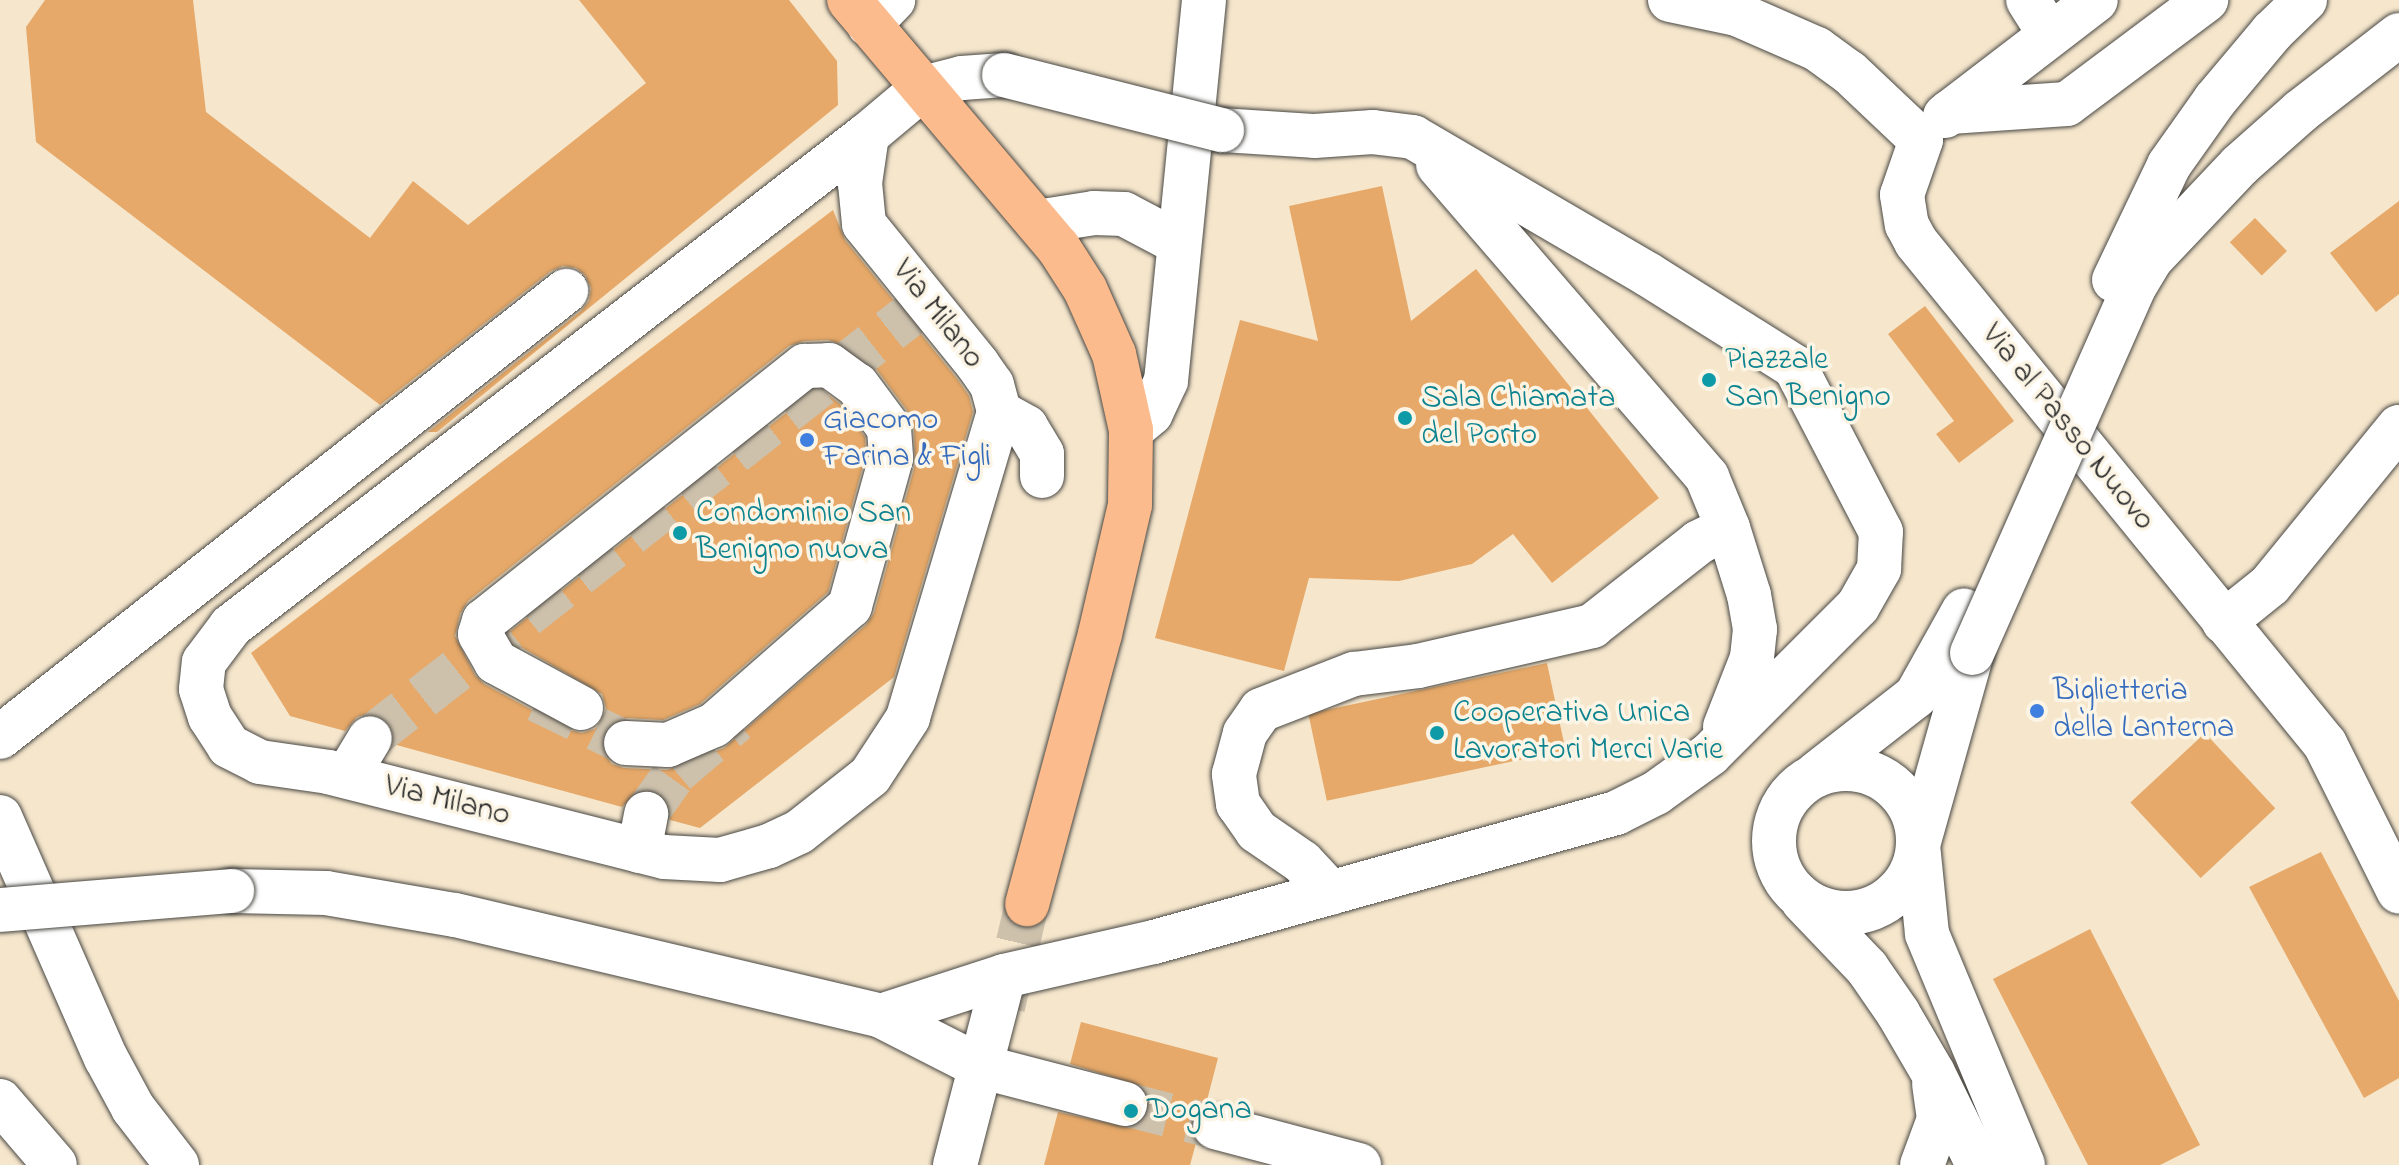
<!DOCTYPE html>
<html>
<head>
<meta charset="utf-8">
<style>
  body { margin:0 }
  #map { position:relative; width:2399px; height:1165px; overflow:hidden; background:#f5e6cc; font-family:"Indie Flower",sans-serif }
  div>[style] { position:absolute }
  .building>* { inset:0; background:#e6a969; transform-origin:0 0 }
  .minor-tunnel>* { height:44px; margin-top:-22px; transform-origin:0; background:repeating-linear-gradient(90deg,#cdc1ac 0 44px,transparent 0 66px) }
  .major-tunnel>* { height:44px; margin-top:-22px; transform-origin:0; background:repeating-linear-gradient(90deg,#cdc1ac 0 44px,transparent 0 66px) }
  .roads { filter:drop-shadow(0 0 2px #494743) drop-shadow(0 0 2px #494743) }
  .minor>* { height:44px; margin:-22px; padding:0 22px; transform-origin:22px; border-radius:22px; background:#fff }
  .minor>.ring { margin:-22px; padding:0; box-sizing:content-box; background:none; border:44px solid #fff; border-radius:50% }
  .major>* { height:44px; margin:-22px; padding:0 22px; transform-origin:22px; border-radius:22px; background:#fbbb8d }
  .bridges { filter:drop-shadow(0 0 2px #494743) drop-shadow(0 0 2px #494743) }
  .minor-bridge>* { height:44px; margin:-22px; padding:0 22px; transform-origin:22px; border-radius:22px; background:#fff }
  .dots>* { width:22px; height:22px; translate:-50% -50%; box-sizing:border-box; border:4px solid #fcf5e5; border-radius:50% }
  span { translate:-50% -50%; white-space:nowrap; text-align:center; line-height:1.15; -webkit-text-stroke:7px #fcf5e5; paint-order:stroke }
  .street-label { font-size:32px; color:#2b2b2b }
  .culture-label { font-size:32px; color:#0d838f }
  .left { translate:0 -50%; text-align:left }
  .shop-label { font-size:32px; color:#366cbe }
</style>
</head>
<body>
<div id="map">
  <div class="building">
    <i style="clip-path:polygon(45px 0,193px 0,206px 112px,370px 238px,413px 181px,468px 225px,646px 83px,579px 0,789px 0,837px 61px,838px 105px,437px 432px,428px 432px,581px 311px,589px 301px,591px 288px,585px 275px,576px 268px,563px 266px,551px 271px,380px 405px,36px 142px,26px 27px)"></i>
    <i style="clip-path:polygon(1382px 186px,1411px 321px,1476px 269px,1659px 498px,1552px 583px,1513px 534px,1472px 564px,1399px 581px,1309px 578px,1284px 671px,1155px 638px,1240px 320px,1318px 341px,1289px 206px)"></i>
    <i style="clip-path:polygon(2399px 201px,2399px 294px,2376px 312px,2330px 253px)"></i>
    <i style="clip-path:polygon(evenodd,833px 210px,845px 240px,958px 380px,969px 396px,973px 412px,894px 677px,700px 828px,670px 820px,669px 805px,662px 795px,651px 790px,637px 791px,622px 807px,393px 744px,391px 725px,384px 717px,371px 713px,357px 717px,345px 731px,290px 716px,251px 653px,833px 210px,828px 340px,844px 345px,877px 370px,909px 413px,914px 426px,915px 465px,874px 613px,866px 625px,724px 748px,667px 770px,624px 768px,612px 764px,604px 754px,601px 741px,605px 729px,614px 721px,627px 718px,663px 720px,700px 704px,828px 592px,866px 455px,865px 437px,839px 403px,821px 390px,814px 391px,508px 633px,514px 643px,602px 694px,606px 708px,603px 721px,595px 729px,582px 733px,569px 730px,484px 684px,475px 675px,455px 636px,460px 614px,468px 601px,789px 346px,804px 341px,828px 340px)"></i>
    <i style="left:2255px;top:218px;width:46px;height:35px;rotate:46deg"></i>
    <i style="clip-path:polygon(1925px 306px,2014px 421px,1959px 463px,1936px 434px,1954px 421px,1888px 334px)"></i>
    <i style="left:1547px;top:663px;width:89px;height:244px;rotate:78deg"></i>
    <i style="left:2205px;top:733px;width:103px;height:102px;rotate:47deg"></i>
    <i style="clip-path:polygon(2321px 852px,2399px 1001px,2399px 1078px,2364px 1098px,2249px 887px)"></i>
    <i style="clip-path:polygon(2090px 929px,2200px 1145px,2160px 1165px,2088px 1165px,1993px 979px)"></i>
    <i style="clip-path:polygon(1081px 1022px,1218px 1058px,1206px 1104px,1197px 1110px,1191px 1121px,1196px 1143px,1190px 1165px,1044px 1165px,1058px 1112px,1131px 1128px,1142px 1122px,1149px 1110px,1149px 1097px,1142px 1086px,1070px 1064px)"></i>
  </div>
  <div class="minor-tunnel">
    <i style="left:537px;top:700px;width:99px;rotate:25.8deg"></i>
    <i style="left:370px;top:738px;width:689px;rotate:-38.1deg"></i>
    <i style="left:646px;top:814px;width:52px;rotate:-54.5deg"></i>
    <i style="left:676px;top:772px;width:79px;rotate:-40.4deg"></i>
    <i style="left:1125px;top:1104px;width:93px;rotate:14.3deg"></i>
  </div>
  <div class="major-tunnel">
    <i style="left:1003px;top:1007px;width:106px;rotate:-76.9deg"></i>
  </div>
  <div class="roads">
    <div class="minor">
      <i style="left:1670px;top:0;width:68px;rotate:11.8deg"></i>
      <i style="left:1714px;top:0;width:27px;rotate:31deg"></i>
      <i style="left:1737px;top:14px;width:87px;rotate:23.6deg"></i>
      <i style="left:1817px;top:49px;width:39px;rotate:36deg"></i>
      <i style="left:1849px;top:72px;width:99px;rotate:43.4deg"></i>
      <i style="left:1921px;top:140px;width:58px;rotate:109.1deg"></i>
      <i style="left:1902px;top:195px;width:30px;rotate:81deg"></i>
      <i style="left:1907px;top:225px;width:19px;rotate:62deg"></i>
      <i style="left:1916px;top:242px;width:648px;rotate:50.83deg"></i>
      <i style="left:2325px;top:744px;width:165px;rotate:63.4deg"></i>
      <i style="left:2028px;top:0;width:41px;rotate:57.8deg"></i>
      <i style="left:869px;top:25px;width:35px;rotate:-46deg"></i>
      <i style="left:1950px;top:112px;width:117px;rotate:-3.9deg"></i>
      <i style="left:2067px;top:104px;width:174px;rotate:-36.8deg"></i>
      <i style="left:1945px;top:116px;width:190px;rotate:-37.5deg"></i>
      <i style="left:867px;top:135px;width:49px;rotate:98.3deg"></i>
      <i style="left:860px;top:183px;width:41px;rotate:84.4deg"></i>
      <i style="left:864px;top:224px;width:181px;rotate:51deg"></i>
      <i style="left:978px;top:365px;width:24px;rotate:55deg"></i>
      <i style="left:992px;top:385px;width:28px;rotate:75deg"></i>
      <i style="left:999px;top:412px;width:319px;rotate:106.6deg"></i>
      <i style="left:908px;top:718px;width:69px;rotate:123.2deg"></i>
      <i style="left:870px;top:776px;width:90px;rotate:141.7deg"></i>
      <i style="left:799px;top:832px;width:33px;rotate:155deg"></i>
      <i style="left:769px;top:846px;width:51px;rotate:164.1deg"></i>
      <i style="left:720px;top:860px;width:56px;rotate:-176.9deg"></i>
      <i style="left:664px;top:857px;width:346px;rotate:-165.8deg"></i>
      <i style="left:329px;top:772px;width:70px;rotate:-171.8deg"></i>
      <i style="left:260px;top:762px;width:35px;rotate:-153deg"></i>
      <i style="left:229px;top:746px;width:35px;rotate:-123deg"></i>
      <i style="left:210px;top:717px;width:29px;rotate:-108deg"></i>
      <i style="left:201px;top:689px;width:27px;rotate:-84deg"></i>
      <i style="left:204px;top:662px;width:45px;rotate:-53.1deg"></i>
      <i style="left:231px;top:626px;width:803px;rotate:-37.67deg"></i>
      <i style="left:867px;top:135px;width:73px;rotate:-40deg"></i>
      <i style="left:923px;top:88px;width:40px;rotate:-14.4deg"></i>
      <i style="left:962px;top:78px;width:42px;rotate:-4.1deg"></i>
      <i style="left:1438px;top:165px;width:412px;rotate:49.2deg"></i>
      <i style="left:1707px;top:477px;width:55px;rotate:67.6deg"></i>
      <i style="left:1728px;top:528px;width:70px;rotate:72.6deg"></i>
      <i style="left:1749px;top:595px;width:35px;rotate:80deg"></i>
      <i style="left:1755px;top:629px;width:29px;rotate:96deg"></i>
      <i style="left:1752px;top:658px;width:74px;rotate:111.4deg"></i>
      <i style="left:1037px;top:222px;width:58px;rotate:-9deg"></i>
      <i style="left:1094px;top:213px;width:30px;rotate:2deg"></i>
      <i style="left:1124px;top:214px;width:62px;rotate:27.8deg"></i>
      <i style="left:999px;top:412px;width:31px;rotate:29deg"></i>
      <i style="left:1026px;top:427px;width:31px;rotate:59deg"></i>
      <i style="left:1042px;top:454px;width:22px;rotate:90deg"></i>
      <i style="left:1131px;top:430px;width:26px;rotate:-40deg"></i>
      <i style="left:1151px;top:413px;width:35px;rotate:-65deg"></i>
      <i style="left:1166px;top:381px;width:383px;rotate:-84.3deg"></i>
      <i style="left:2224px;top:622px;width:59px;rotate:-38.8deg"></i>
      <i style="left:2270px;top:585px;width:204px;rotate:-50.8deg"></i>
      <i style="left:1972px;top:653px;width:199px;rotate:105.7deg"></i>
      <i style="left:1918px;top:845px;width:89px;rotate:84.2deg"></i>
      <i style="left:1927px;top:934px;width:250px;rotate:67.4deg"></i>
      <i style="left:581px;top:708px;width:97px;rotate:-151.6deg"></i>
      <i style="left:496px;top:662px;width:32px;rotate:-120deg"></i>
      <i style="left:480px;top:634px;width:14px;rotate:-73deg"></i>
      <i style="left:484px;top:621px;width:410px;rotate:-38.5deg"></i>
      <i style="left:805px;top:366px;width:24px;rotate:-2deg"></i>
      <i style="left:829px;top:365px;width:34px;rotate:36deg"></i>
      <i style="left:857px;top:385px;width:54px;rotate:53.3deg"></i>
      <i style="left:889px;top:428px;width:30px;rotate:86deg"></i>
      <i style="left:891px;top:458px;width:154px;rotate:105.5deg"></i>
      <i style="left:850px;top:606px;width:181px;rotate:138.8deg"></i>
      <i style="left:714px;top:725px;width:50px;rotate:156.5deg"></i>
      <i style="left:668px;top:745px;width:42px;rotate:-177.3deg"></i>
      <i style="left:0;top:737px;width:721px;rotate:-38.24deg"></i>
      <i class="ring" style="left:1774px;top:769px;width:100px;height:100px"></i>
      <i style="left:1816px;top:774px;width:127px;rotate:-38deg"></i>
      <i style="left:1916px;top:696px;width:98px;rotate:-60.8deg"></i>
      <i style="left:347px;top:776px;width:44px;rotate:-58.8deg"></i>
      <i style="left:0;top:817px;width:263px;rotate:66.3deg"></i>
      <i style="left:106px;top:1058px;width:57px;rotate:61.6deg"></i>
      <i style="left:133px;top:1108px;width:72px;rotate:52.3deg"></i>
      <i style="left:639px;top:851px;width:38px;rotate:-79deg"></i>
      <i style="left:232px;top:891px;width:94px;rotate:1.2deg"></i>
      <i style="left:326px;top:893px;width:131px;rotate:9.7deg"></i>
      <i style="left:455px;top:915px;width:438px;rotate:13.3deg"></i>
      <i style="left:881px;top:1016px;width:110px;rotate:27deg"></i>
      <i style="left:979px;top:1066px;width:151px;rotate:14.6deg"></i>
      <i style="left:1331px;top:893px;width:42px;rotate:-133.1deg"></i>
      <i style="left:1302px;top:862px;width:55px;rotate:-145.4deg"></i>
      <i style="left:1257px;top:831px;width:33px;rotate:-125deg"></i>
      <i style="left:1238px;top:804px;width:30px;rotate:-98deg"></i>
      <i style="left:1234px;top:774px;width:42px;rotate:-75deg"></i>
      <i style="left:1245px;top:733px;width:28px;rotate:-55deg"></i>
      <i style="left:1261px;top:710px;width:100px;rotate:-21.2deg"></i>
      <i style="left:1354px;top:674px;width:64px;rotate:-7.1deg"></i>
      <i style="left:1418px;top:666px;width:179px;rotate:-12.9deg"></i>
      <i style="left:1592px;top:626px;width:136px;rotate:-38.1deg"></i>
      <i style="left:1699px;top:542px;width:32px;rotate:-26deg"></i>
      <i style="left:1803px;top:901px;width:93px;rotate:46.3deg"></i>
      <i style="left:1867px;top:968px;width:55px;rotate:55.4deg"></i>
      <i style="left:1898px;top:1013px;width:69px;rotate:59.7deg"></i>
      <i style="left:1933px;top:1073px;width:102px;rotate:63.9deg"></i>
      <i style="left:881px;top:1016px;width:129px;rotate:-18deg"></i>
      <i style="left:1004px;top:976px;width:154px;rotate:-12.8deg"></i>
      <i style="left:1154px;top:942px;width:480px;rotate:-15.6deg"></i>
      <i style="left:1616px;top:813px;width:45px;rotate:-26.6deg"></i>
      <i style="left:1656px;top:793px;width:67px;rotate:-35.8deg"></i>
      <i style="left:1710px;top:754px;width:209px;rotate:-45deg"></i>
      <i style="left:1858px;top:606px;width:43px;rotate:-60.4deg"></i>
      <i style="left:1879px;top:569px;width:37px;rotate:-87deg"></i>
      <i style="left:1881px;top:532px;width:186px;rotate:-117.5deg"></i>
      <i style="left:1795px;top:367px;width:173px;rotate:-147.8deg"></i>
      <i style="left:1649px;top:275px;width:273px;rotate:-149.7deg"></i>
      <i style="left:1413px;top:137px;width:40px;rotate:-172.9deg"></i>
      <i style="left:1373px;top:132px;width:59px;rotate:176.1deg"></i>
      <i style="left:1314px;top:136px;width:92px;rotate:-176.3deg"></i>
      <i style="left:0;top:1101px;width:84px;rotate:49.3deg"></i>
      <i style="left:1215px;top:1127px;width:149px;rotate:14.8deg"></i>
      <i style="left:955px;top:1165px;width:195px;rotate:-75.5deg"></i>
      <i style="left:1922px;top:1165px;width:49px;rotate:-69.7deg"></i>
      <i style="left:1939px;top:1119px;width:35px;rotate:-98deg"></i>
    </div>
    <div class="major">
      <i style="left:849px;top:0;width:324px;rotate:49.8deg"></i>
      <i style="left:1058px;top:247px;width:50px;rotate:57.3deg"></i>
      <i style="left:1085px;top:289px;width:71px;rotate:66deg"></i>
      <i style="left:1114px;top:354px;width:78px;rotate:77.4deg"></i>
      <i style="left:1131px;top:430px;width:75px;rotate:90.8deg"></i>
      <i style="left:1130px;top:505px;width:132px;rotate:103.1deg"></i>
      <i style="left:1100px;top:634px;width:280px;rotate:105.1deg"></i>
    </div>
  </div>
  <div class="bridges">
    <div class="minor-bridge">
      <i style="left:1004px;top:75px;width:225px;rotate:14.2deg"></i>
      <i style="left:2114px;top:280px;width:127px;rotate:-64.4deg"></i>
      <i style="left:2169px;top:165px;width:80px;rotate:-54.7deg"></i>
      <i style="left:2215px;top:100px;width:89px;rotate:-50deg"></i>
      <i style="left:2272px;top:32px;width:46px;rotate:-44.1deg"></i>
      <i style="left:1972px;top:653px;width:398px;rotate:-66.1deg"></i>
      <i style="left:2133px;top:289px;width:35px;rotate:-59deg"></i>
      <i style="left:2151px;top:259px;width:129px;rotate:-46.6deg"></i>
      <i style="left:2240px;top:165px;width:81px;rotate:-41.5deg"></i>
      <i style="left:2301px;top:111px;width:124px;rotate:-37.8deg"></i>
      <i style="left:0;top:910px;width:233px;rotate:-4.7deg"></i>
    </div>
  </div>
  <div class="dots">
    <i style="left:1709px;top:380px;background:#0f9aa8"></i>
    <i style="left:1405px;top:418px;background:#0f9aa8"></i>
    <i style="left:807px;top:440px;background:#3f7fe0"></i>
    <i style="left:680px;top:533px;background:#0f9aa8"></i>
    <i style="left:2037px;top:711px;background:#3f7fe0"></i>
    <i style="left:1437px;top:733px;background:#0f9aa8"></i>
    <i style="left:1131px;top:1111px;background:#0f9aa8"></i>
  </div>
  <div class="street-label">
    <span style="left:937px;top:315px;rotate:52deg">Via Milano</span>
    <span style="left:2067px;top:428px;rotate:51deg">Via al Passo Nuovo</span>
    <span style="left:447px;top:802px;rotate:14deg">Via Milano</span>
  </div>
  <div class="culture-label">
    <span class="left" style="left:1725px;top:380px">Piazzale<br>San Benigno</span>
    <span class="left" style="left:1421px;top:418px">Sala Chiamata<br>del Porto</span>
    <span class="left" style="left:696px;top:533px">Condominio San<br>Benigno nuova</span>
    <span class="left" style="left:1453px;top:733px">Cooperativa Unica<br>Lavoratori Merci Varie</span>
    <span class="left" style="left:1147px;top:1111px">Dogana</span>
  </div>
  <div class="shop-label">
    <span class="left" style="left:823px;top:440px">Giacomo<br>Farina &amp; Figli</span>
    <span class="left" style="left:2053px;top:711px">Biglietteria<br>della Lanterna</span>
  </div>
</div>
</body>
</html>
